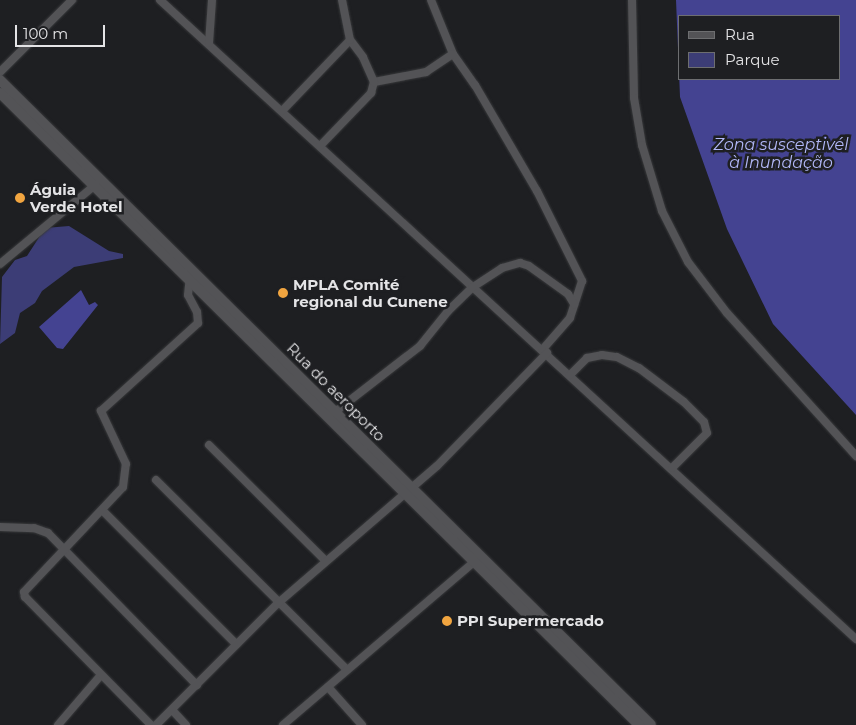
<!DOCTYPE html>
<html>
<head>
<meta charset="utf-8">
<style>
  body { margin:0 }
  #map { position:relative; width:856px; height:725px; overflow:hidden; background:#1e1f22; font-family:Montserrat,sans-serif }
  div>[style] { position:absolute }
  .green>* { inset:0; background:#3c3d76 }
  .water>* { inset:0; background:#444391 }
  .roads { filter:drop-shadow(0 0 1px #38393b) drop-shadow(0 0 1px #38393b) }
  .street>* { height:8px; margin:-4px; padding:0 4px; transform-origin:4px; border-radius:4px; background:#535356 }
  .secondary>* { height:10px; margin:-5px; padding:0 5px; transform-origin:5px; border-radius:5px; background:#535356 }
  .dots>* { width:14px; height:14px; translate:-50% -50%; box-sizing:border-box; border:2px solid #1e1f22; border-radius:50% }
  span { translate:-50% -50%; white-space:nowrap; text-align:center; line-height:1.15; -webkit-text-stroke:5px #1e1f22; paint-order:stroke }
  .poi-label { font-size:15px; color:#e4e4e6; font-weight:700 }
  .left { translate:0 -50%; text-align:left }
  .street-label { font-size:15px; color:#e4e4e6 }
  .water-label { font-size:16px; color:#b3b9fa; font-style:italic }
  .legend { position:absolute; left:678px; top:15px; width:162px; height:65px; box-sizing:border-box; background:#1e1f22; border:1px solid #6d6e70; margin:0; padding:6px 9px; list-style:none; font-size:15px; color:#e4e4e6 }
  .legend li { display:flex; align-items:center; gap:10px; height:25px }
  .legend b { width:25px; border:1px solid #6d6e70 }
  .scale { position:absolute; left:15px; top:25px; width:90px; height:22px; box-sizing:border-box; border:2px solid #e4e4e6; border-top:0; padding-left:6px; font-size:15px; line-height:18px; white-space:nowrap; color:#e4e4e6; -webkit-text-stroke:4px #1e1f22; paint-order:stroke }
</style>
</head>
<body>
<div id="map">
  <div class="green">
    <i style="clip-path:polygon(69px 226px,109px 251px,123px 254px,123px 258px,74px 267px,42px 291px,35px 303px,20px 313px,15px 333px,0 344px,2px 277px,15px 260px,27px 256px,45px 228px)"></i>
  </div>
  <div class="water">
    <i style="clip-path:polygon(evenodd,676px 0,856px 0,856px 415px,773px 324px,727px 229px,680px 97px,676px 0,840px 16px,840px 79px,680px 79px,680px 16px,840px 16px)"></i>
    <i style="clip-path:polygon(81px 290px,89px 305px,95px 302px,98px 305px,63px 349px,57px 348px,39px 327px)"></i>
  </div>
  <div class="roads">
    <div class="street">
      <i style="left:160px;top:0;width:945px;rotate:42.56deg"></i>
      <i style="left:431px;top:0;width:58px;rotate:67.8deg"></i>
      <i style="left:453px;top:54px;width:38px;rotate:55deg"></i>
      <i style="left:475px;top:85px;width:123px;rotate:59.7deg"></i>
      <i style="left:537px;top:191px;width:101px;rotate:63.4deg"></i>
      <i style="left:582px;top:281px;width:39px;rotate:108deg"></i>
      <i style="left:570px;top:318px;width:41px;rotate:131.1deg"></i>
      <i style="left:632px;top:0;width:98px;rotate:88.8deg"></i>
      <i style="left:634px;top:98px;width:48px;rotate:80.3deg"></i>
      <i style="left:642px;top:145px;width:69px;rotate:73.1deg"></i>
      <i style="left:662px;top:211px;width:57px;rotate:63deg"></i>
      <i style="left:688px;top:262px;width:64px;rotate:52.6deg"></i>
      <i style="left:727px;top:313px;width:193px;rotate:47.9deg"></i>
      <i style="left:209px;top:43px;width:43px;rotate:-86deg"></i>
      <i style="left:0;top:72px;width:102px;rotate:-45deg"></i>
      <i style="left:374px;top:82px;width:53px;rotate:-10.9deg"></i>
      <i style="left:426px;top:72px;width:32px;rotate:-34deg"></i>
      <i style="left:282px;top:111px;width:98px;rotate:-46.2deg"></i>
      <i style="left:320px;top:146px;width:74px;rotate:-46.1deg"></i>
      <i style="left:371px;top:93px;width:11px;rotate:-75deg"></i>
      <i style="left:374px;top:82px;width:27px;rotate:-114deg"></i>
      <i style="left:363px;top:57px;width:21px;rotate:-127deg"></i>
      <i style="left:350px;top:40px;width:41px;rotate:-101.3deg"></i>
      <i style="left:0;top:264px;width:122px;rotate:-39.7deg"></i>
      <i style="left:570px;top:375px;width:24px;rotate:-45deg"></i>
      <i style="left:587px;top:358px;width:15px;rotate:-11deg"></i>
      <i style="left:602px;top:355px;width:15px;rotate:8deg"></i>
      <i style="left:617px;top:357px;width:25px;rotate:27deg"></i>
      <i style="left:639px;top:368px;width:56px;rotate:37.1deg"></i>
      <i style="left:684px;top:402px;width:28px;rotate:45deg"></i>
      <i style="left:704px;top:422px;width:11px;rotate:75deg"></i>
      <i style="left:707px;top:433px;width:49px;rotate:135deg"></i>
      <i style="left:335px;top:412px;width:108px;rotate:-37.8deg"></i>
      <i style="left:420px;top:346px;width:45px;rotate:-51.3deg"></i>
      <i style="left:448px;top:311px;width:35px;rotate:-44deg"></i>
      <i style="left:473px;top:287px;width:35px;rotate:-33deg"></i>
      <i style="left:502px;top:268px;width:19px;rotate:-16deg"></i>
      <i style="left:520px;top:263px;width:9px;rotate:18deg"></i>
      <i style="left:529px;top:266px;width:48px;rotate:35.7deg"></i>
      <i style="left:568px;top:294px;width:12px;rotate:59deg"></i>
      <i style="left:209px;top:445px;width:163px;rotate:44.8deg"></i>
      <i style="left:156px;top:480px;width:269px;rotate:44.8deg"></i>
      <i style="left:102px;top:510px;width:190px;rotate:45deg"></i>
      <i style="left:0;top:527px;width:34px;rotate:2deg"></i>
      <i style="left:34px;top:528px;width:15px;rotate:20deg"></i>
      <i style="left:48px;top:533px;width:213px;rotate:45.6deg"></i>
      <i style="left:328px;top:687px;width:51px;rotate:48.2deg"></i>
      <i style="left:173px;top:711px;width:19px;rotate:47deg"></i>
      <i style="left:58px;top:725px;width:66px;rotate:-49.3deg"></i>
      <i style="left:151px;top:725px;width:180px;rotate:-134.5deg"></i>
      <i style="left:25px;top:597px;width:5px;rotate:-101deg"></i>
      <i style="left:24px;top:592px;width:144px;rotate:-46.7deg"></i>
      <i style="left:123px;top:487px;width:23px;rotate:-83deg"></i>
      <i style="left:126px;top:464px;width:59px;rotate:-115.3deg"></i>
      <i style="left:101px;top:411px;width:131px;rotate:-42.2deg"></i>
      <i style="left:198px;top:323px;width:11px;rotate:-95deg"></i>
      <i style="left:197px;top:312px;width:19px;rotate:-118deg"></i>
      <i style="left:188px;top:295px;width:18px;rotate:-84deg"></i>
      <i style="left:156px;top:725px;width:171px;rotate:-45deg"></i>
      <i style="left:277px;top:604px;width:211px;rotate:-40.8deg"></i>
      <i style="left:437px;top:466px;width:158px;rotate:-45.8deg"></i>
      <i style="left:283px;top:725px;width:253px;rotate:-40.5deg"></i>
    </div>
    <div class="secondary">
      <i style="left:0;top:80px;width:916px;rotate:44.73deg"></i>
      <i style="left:0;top:93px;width:899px;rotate:44.68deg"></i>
    </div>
  </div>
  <div class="dots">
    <i style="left:20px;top:198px;background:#f1a540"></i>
    <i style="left:283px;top:293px;background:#f1a540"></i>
    <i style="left:447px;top:621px;background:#f1a540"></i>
  </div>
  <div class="poi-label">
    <span class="left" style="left:30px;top:198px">Águia<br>Verde Hotel</span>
    <span class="left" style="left:293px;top:293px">MPLA Comité<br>regional du Cunene</span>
    <span class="left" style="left:457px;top:621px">PPI Supermercado</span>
  </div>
  <div class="street-label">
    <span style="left:336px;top:392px;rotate:45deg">Rua do aeroporto</span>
  </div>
  <div class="water-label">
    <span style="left:781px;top:154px">Zona susceptivél<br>à Inundação</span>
  </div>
  <ul class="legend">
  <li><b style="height:6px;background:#535356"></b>Rua</li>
  <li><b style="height:14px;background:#3c3d76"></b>Parque</li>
  </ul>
  <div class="scale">100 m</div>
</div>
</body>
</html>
